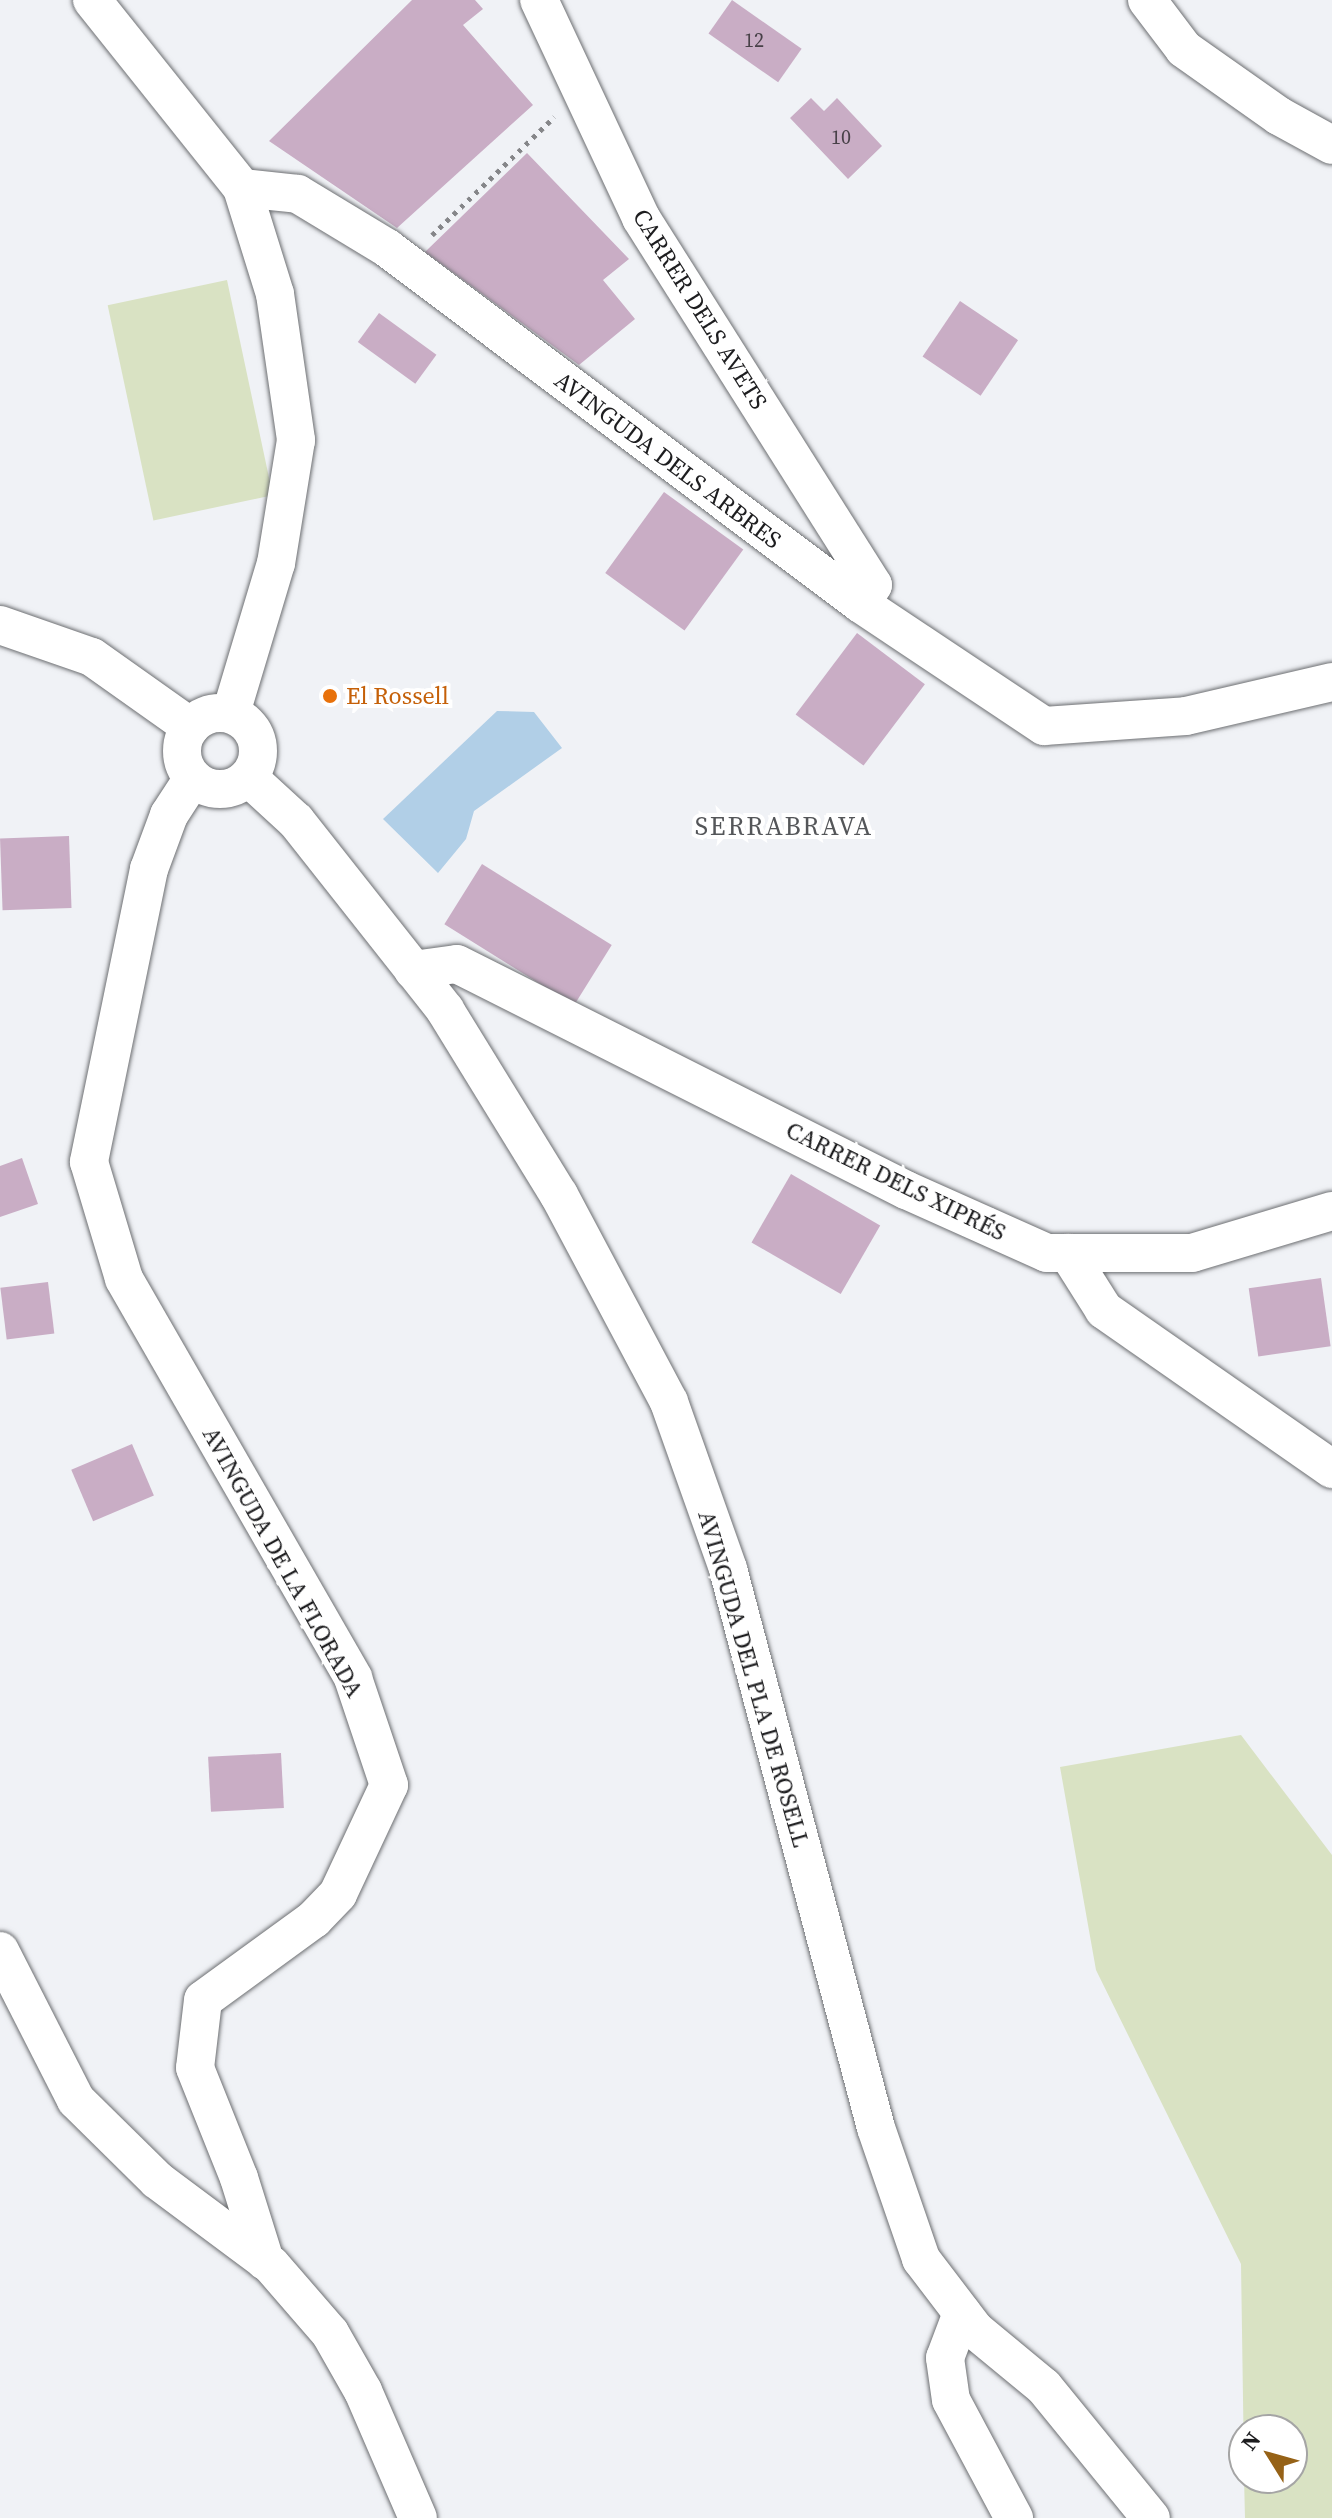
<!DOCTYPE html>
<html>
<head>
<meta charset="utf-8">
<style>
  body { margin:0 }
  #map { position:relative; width:1332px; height:2518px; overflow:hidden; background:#f0f2f6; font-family:"Source Serif 4",serif }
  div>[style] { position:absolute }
  .green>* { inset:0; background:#d9e2c3; transform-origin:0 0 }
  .water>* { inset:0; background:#b1cfe7 }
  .building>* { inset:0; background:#c9adc5; transform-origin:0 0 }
  .path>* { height:5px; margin-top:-2.5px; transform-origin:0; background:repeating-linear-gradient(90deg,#858689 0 4px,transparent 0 10px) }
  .roads { filter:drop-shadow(0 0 2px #6d6f72) drop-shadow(0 0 2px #6d6f72) }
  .street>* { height:38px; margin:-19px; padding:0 19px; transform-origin:19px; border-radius:19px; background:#fff }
  .street>.ring { margin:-19px; padding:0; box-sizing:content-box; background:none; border:38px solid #fff; border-radius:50% }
  .dots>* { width:22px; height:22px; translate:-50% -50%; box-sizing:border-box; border:4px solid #fff; border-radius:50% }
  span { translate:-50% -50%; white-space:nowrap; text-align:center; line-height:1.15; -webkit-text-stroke:8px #fff; paint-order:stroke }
  .number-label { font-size:20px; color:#484148 }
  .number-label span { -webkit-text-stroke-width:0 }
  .street-label { font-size:24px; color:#1d1d1f }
  .food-label { font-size:24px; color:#c56008 }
  .left { translate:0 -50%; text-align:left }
  .neighbourhood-label { font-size:26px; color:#545659; letter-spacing:2px }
  .north { position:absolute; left:1228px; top:2414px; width:80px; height:80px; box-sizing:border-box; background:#fff; border:2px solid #a5a5a5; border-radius:50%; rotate:307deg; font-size:22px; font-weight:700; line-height:32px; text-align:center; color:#1d1d1f }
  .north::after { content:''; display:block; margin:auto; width:28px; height:36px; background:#966217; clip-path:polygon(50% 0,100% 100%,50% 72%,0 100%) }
</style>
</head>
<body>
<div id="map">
  <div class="green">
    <i style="left:227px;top:280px;width:220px;height:122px;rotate:78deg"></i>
    <i style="clip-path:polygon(1241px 1735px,1332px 1855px,1332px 2518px,1245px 2518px,1244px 2478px,1292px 2478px,1292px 2430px,1244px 2430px,1244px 2466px,1241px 2264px,1096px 1970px,1060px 1767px)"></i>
  </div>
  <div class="water">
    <i style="clip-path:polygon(497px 711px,534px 712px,562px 748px,474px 811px,466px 839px,438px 873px,383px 819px)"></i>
  </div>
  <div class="building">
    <i style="clip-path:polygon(412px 0,475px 0,483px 9px,463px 25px,533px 105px,397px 228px,269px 141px)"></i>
    <i style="left:732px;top:0;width:85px;height:41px;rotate:35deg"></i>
    <i style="clip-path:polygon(811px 98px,824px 111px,837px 98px,882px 146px,848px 179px,790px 118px)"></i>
    <i style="clip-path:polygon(527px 153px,629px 259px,603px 280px,635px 319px,579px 365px,425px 252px)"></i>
    <i style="left:960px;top:301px;width:70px;height:67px;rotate:34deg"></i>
    <i style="left:379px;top:313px;width:71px;height:36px;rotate:36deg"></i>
    <i style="left:664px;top:492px;width:98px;height:100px;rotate:36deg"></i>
    <i style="left:857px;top:633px;width:85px;height:102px;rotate:37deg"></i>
    <i style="left:69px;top:836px;width:72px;height:69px;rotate:88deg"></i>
    <i style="left:482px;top:864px;width:153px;height:71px;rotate:32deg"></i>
    <i style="clip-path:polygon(22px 1158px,38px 1204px,0 1217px,0 1166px)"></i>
    <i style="left:791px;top:1174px;width:103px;height:79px;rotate:30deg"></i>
    <i style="left:1321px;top:1278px;width:69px;height:73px;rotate:82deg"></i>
    <i style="left:48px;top:1282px;width:52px;height:48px;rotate:83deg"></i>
    <i style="left:132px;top:1444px;width:56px;height:66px;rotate:67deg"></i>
    <i style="left:281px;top:1753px;width:55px;height:73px;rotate:87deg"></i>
  </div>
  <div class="path">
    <i style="left:432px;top:235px;width:170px;rotate:-44deg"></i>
  </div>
  <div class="roads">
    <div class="street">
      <i style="left:92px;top:0;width:241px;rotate:51.4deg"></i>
      <i style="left:242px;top:188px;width:111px;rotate:72.7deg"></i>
      <i style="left:275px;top:294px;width:148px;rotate:81.8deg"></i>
      <i style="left:296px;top:440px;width:125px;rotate:99.2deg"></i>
      <i style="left:276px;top:563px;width:157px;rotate:106.7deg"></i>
      <i style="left:539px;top:0;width:241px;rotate:64.9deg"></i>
      <i style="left:641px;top:218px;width:434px;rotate:57.7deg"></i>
      <i style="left:873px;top:585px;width:22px;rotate:122deg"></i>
      <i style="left:1147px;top:0;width:61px;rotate:52.9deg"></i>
      <i style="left:1184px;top:49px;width:116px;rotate:35.2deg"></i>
      <i style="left:1279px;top:116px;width:60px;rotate:28.7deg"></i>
      <i style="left:242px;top:188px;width:56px;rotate:6.1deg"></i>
      <i style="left:298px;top:194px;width:104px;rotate:31.2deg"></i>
      <i style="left:387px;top:248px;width:593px;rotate:36.91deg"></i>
      <i style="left:861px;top:604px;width:220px;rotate:33.7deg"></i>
      <i style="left:1044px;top:726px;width:142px;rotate:-4deg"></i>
      <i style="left:1186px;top:716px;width:150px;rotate:-13.1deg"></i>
      <i style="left:0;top:625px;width:97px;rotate:19.2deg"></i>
      <i style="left:92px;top:657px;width:121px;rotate:35.3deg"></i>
      <i class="ring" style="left:182px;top:713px;width:38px;height:38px"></i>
      <i style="left:248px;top:777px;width:65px;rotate:42.5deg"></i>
      <i style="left:296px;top:821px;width:241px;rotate:51.7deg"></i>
      <i style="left:445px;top:1010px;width:217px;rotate:58.4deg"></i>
      <i style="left:559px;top:1195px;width:234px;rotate:62deg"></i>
      <i style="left:669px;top:1402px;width:177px;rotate:70.5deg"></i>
      <i style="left:728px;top:1569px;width:578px;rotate:75.17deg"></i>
      <i style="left:876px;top:2128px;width:139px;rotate:71deg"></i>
      <i style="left:921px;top:2259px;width:89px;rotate:52.7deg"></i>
      <i style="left:975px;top:2330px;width:89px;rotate:39.6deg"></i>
      <i style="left:1044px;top:2387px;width:169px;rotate:50.8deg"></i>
      <i style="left:193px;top:778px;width:44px;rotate:123deg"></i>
      <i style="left:169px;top:815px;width:58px;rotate:110.3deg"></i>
      <i style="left:149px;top:869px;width:299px;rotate:101.6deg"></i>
      <i style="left:89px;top:1162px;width:122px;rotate:73.3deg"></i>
      <i style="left:124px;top:1279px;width:460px;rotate:60.1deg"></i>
      <i style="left:353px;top:1678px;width:113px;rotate:71.4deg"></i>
      <i style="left:389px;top:1785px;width:120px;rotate:115.1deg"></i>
      <i style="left:338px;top:1894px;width:35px;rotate:134deg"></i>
      <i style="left:314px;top:1919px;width:137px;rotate:143.9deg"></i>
      <i style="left:203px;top:2000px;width:68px;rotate:96.7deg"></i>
      <i style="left:195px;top:2068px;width:118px;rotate:68.2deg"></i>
      <i style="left:239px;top:2178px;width:87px;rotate:72.6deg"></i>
      <i style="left:413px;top:970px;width:44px;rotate:-7.8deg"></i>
      <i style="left:457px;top:964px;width:503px;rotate:26.72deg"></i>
      <i style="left:906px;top:1190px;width:154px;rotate:24.1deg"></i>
      <i style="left:1047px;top:1253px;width:145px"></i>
      <i style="left:1192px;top:1253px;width:146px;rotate:-16.7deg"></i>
      <i style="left:1068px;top:1253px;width:67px;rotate:57.7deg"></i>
      <i style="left:1104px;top:1310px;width:278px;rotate:34.9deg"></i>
      <i style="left:0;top:1951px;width:167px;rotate:63deg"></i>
      <i style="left:76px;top:2100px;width:114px;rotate:44.6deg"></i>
      <i style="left:157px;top:2180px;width:142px;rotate:36.7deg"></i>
      <i style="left:271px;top:2265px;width:90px;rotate:49.1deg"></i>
      <i style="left:330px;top:2333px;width:67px;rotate:60.4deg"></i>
      <i style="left:363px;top:2391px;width:138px;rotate:66.6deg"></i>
      <i style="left:962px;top:2313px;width:48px;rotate:110.7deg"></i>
      <i style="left:945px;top:2358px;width:42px;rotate:81.9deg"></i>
      <i style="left:951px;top:2400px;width:134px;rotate:61.9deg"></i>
    </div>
  </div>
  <div class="dots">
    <i style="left:330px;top:696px;background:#e8710a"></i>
  </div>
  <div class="number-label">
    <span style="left:754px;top:40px">12</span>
    <span style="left:841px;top:137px">10</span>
  </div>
  <div class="street-label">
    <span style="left:700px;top:309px;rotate:58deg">CARRER DELS AVETS</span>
    <span style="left:668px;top:460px;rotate:37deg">AVINGUDA DELS ARBRES</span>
    <span style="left:896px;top:1181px;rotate:26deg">CARRER DELS XIPRÉS</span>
    <span style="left:283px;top:1562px;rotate:61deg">AVINGUDA DE LA FLORADA</span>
    <span style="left:754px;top:1679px;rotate:74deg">AVINGUDA DEL PLA DE ROSELL</span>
  </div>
  <div class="food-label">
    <span class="left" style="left:346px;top:696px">El Rossell</span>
  </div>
  <div class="neighbourhood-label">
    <span style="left:784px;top:827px">SERRABRAVA</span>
  </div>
  <div class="north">N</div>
</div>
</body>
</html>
